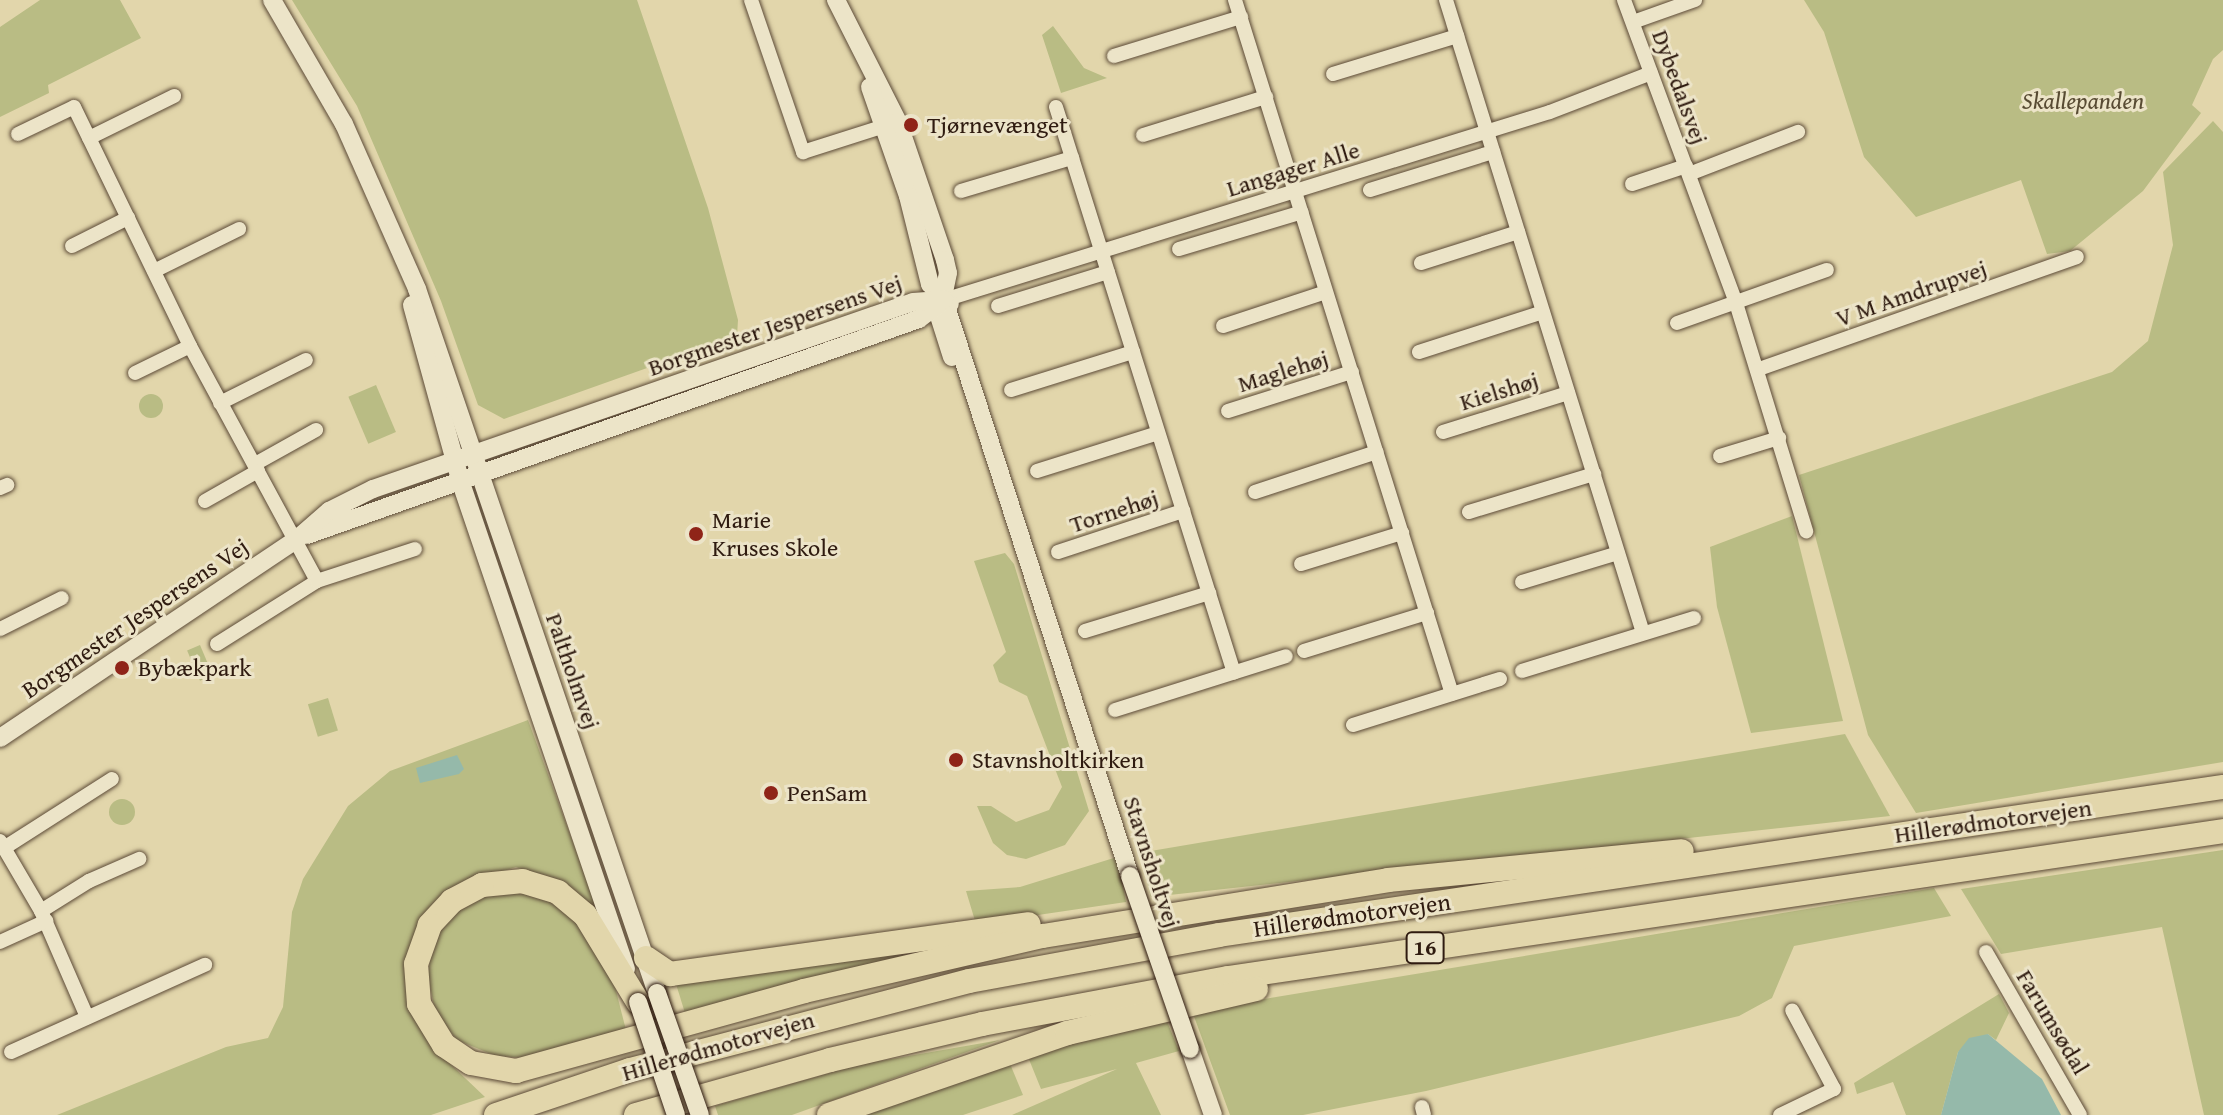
<!DOCTYPE html>
<html>
<head>
<meta charset="utf-8">
<style>
  body { margin:0 }
  #map { position:relative; width:2223px; height:1115px; overflow:hidden; background:#e2d6ab; font-family:"Gentium Book Plus",serif }
  div>[style] { position:absolute }
  .green>* { inset:0; background:#b9bc84; transform-origin:0 0 }
  .round { border-radius:50% }
  .water>* { inset:0; background:#95b9aa }
  .roads { filter:drop-shadow(0 0 2px #5c4a37) drop-shadow(0 0 2px #5c4a37) }
  .street>* { height:14px; margin:-7px; padding:0 7px; transform-origin:7px; border-radius:7px; background:#ece4c8 }
  .secondary>* { height:18px; margin:-9px; padding:0 9px; transform-origin:9px; border-radius:9px; background:#ece4c8 }
  .highway>* { height:24px; margin:-12px; padding:0 12px; transform-origin:12px; border-radius:12px; background:#e2d6ab }
  .bridges { filter:drop-shadow(0 0 2px #2f1b10) drop-shadow(0 0 2px #2f1b10) }
  .secondary-bridge>* { height:18px; margin:-9px; padding:0 9px; transform-origin:9px; border-radius:9px; background:#ece4c8 }
  .dots>* { width:22px; height:22px; translate:-50% -50%; box-sizing:border-box; border:4px solid #ece4c8; border-radius:50% }
  span { translate:-50% -50%; white-space:nowrap; text-align:center; line-height:1.15; -webkit-text-stroke:6px #ece4c8; paint-order:stroke }
  .shield-label span { padding:2px 6px; background:#ece4c8; border:2px solid; border-radius:6px; -webkit-text-stroke-width:0 }
  .shield-label { font-size:22px; color:#2f1b10; font-weight:700 }
  .street-label { font-size:24px; color:#2f1b10 }
  .park-label { font-size:24px; color:#584b33; font-style:italic }
  .poi-label { font-size:24px; color:#2f1b10 }
  .left { translate:0 -50%; text-align:left }
</style>
</head>
<body>
<div id="map">
  <div class="green">
    <i style="clip-path:polygon(40px 0,120px 0,141px 38px,48px 85px,49px 93px,0 117px,0 27px)"></i>
    <i style="clip-path:polygon(292px 0,637px 0,708px 208px,738px 320px,737px 336px,504px 419px,478px 405px,441px 301px,357px 106px)"></i>
    <i style="clip-path:polygon(1804px 0,2223px 0,2223px 50px,2213px 59px,2192px 105px,2201px 113px,2143px 191px,2070px 251px,2047px 254px,2021px 180px,1916px 217px,1864px 157px,1824px 32px)"></i>
    <i style="clip-path:polygon(1053px 26px,1084px 68px,1107px 78px,1061px 93px,1042px 35px)"></i>
    <i style="clip-path:polygon(2213px 121px,2223px 132px,2223px 762px,1916px 813px,1868px 735px,1799px 475px,2112px 372px,2148px 341px,2173px 245px,2163px 172px)"></i>
    <i style="left:376px;top:385px;width:51px;height:30px;rotate:67deg"></i>
    <i class="round" style="left:139px;top:394px;width:24px;height:24px"></i>
    <i style="clip-path:polygon(1792px 516px,1843px 721px,1751px 733px,1717px 607px,1710px 547px)"></i>
    <i style="clip-path:polygon(1005px 553px,1014px 564px,1089px 811px,1065px 845px,1026px 859px,1007px 855px,993px 843px,977px 806px,991px 806px,1016px 822px,1049px 810px,1062px 787px,1027px 696px,999px 682px,993px 665px,1006px 652px,974px 561px)"></i>
    <i style="left:200px;top:645px;width:33px;height:14px;rotate:67deg"></i>
    <i style="left:328px;top:698px;width:34px;height:21px;rotate:73deg"></i>
    <i style="clip-path:polygon(528px 720px,604px 927px,553px 880px,516px 867px,464px 884px,415px 943px,445px 1059px,485px 1097px,431px 1115px,57px 1115px,226px 1047px,268px 1038px,283px 1007px,292px 912px,303px 879px,348px 806px,390px 771px)"></i>
    <i style="clip-path:polygon(1845px 734px,1890px 816px,1151px 897px,1139px 853px)"></i>
    <i class="round" style="left:109px;top:799px;width:26px;height:26px"></i>
    <i style="clip-path:polygon(2223px 850px,2223px 1115px,2204px 1115px,2162px 927px,2001px 954px,1961px 889px)"></i>
    <i style="clip-path:polygon(1117px 857px,1126px 902px,976px 924px,966px 891px,1020px 887px)"></i>
    <i style="clip-path:polygon(514px 888px,544px 895px,579px 920px,614px 983px,626px 1030px,530px 1058px,496px 1056px,457px 1040px,435px 1012px,428px 975px,433px 941px,450px 916px,474px 897px)"></i>
    <i style="clip-path:polygon(1934px 888px,1951px 916px,1794px 946px,1772px 998px,1739px 1016px,1426px 1091px,1303px 1115px,1230px 1115px,1192px 1011px)"></i>
    <i style="clip-path:polygon(963px 942px,685px 1013px,676px 984px)"></i>
    <i style="clip-path:polygon(1999px 994px,2009px 1013px,1996px 1040px,1988px 1034px,1958px 1052px,1941px 1115px,1906px 1115px,1893px 1082px,1857px 1094px,1854px 1083px)"></i>
    <i style="clip-path:polygon(1164px 1014px,1179px 1051px,1136px 1063px,1161px 1115px,1012px 1115px,1117px 1069px,1041px 1089px,1026px 1052px)"></i>
    <i style="clip-path:polygon(1000px 1040px,792px 1115px,718px 1115px,715px 1106px,857px 1065px)"></i>
    <i style="clip-path:polygon(1008px 1059px,1023px 1095px,963px 1115px,859px 1115px)"></i>
  </div>
  <div class="water">
    <i style="clip-path:polygon(457px 755px,464px 769px,459px 774px,420px 783px,416px 768px)"></i>
    <i style="clip-path:polygon(1988px 1034px,2042px 1079px,2061px 1115px,1941px 1115px,1958px 1052px,1969px 1038px)"></i>
  </div>
  <div class="roads">
    <div class="street">
      <i style="left:751px;top:0;width:161px;rotate:71.1deg"></i>
      <i style="left:803px;top:152px;width:96px;rotate:-17.7deg"></i>
      <i style="left:1235px;top:0;width:727px;rotate:72.64deg"></i>
      <i style="left:1446px;top:0;width:663px;rotate:72.71deg"></i>
      <i style="left:1624px;top:0;width:323px;rotate:69.7deg"></i>
      <i style="left:1736px;top:303px;width:239px;rotate:72.9deg"></i>
      <i style="left:1633px;top:22px;width:66px;rotate:-19.5deg"></i>
      <i style="left:1114px;top:56px;width:133px;rotate:-17.1deg"></i>
      <i style="left:1333px;top:74px;width:130px;rotate:-17deg"></i>
      <i style="left:1056px;top:107px;width:593px;rotate:72.54deg"></i>
      <i style="left:18px;top:134px;width:62px;rotate:-25.7deg"></i>
      <i style="left:74px;top:107px;width:266px;rotate:64.1deg"></i>
      <i style="left:190px;top:346px;width:267px;rotate:61.6deg"></i>
      <i style="left:1143px;top:135px;width:129px;rotate:-17.2deg"></i>
      <i style="left:89px;top:138px;width:95px;rotate:-26.3deg"></i>
      <i style="left:1689px;top:174px;width:117px;rotate:-21.1deg"></i>
      <i style="left:1632px;top:184px;width:57px;rotate:-18.4deg"></i>
      <i style="left:1370px;top:190px;width:129px;rotate:-17.2deg"></i>
      <i style="left:961px;top:191px;width:116px;rotate:-16.6deg"></i>
      <i style="left:72px;top:246px;width:63px;rotate:-26.6deg"></i>
      <i style="left:1179px;top:249px;width:128px;rotate:-16.7deg"></i>
      <i style="left:1421px;top:263px;width:102px;rotate:-17.7deg"></i>
      <i style="left:154px;top:271px;width:95px;rotate:-26.3deg"></i>
      <i style="left:944px;top:300px;width:634px;rotate:-17.24deg"></i>
      <i style="left:1550px;top:112px;width:108px;rotate:-21.1deg"></i>
      <i style="left:998px;top:306px;width:115px;rotate:-17.2deg"></i>
      <i style="left:1677px;top:323px;width:159px;rotate:-19.5deg"></i>
      <i style="left:1223px;top:326px;width:108px;rotate:-18.3deg"></i>
      <i style="left:1419px;top:352px;width:130px;rotate:-17.9deg"></i>
      <i style="left:1759px;top:369px;width:337px;rotate:-19.4deg"></i>
      <i style="left:135px;top:373px;width:61px;rotate:-26.1deg"></i>
      <i style="left:1011px;top:390px;width:128px;rotate:-17.3deg"></i>
      <i style="left:220px;top:403px;width:96px;rotate:-26.6deg"></i>
      <i style="left:1228px;top:411px;width:130px;rotate:-17.5deg"></i>
      <i style="left:1443px;top:432px;width:131px;rotate:-17.3deg"></i>
      <i style="left:1720px;top:456px;width:62px;rotate:-17deg"></i>
      <i style="left:255px;top:464px;width:70px;rotate:-29.1deg"></i>
      <i style="left:1037px;top:471px;width:127px;rotate:-17.4deg"></i>
      <i style="left:0;top:488px;width:8px;rotate:-23deg"></i>
      <i style="left:1255px;top:492px;width:128px;rotate:-18.2deg"></i>
      <i style="left:205px;top:501px;width:61px;rotate:-29.5deg"></i>
      <i style="left:1469px;top:512px;width:131px;rotate:-16.9deg"></i>
      <i style="left:1058px;top:552px;width:132px;rotate:-18.2deg"></i>
      <i style="left:1301px;top:564px;width:106px;rotate:-17.1deg"></i>
      <i style="left:1522px;top:582px;width:100px;rotate:-16.8deg"></i>
      <i style="left:0;top:629px;width:69px;rotate:-26.6deg"></i>
      <i style="left:1085px;top:631px;width:130px;rotate:-17deg"></i>
      <i style="left:217px;top:644px;width:118px;rotate:-32.2deg"></i>
      <i style="left:317px;top:581px;width:103px;rotate:-18.1deg"></i>
      <i style="left:1304px;top:651px;width:129px;rotate:-17.2deg"></i>
      <i style="left:1522px;top:671px;width:180px;rotate:-17.1deg"></i>
      <i style="left:1115px;top:710px;width:179px;rotate:-17.5deg"></i>
      <i style="left:1353px;top:725px;width:154px;rotate:-17.4deg"></i>
      <i style="left:0;top:841px;width:81px;rotate:59.6deg"></i>
      <i style="left:41px;top:911px;width:116px;rotate:66.5deg"></i>
      <i style="left:4px;top:848px;width:128px;rotate:-32.6deg"></i>
      <i style="left:41px;top:911px;width:57px;rotate:-32deg"></i>
      <i style="left:89px;top:881px;width:55px;rotate:-23.7deg"></i>
      <i style="left:0;top:942px;width:51px;rotate:-24.5deg"></i>
      <i style="left:1986px;top:952px;width:188px;rotate:60deg"></i>
      <i style="left:11px;top:1052px;width:213px;rotate:-24.2deg"></i>
      <i style="left:1422px;top:1107px;width:8px;rotate:76deg"></i>
      <i style="left:1780px;top:1115px;width:60px;rotate:-25.7deg"></i>
      <i style="left:1834px;top:1089px;width:89px;rotate:-118deg"></i>
    </div>
    <div class="secondary">
      <i style="left:272px;top:0;width:143px;rotate:59.9deg"></i>
      <i style="left:344px;top:124px;width:180px;rotate:66.1deg"></i>
      <i style="left:417px;top:289px;width:744px;rotate:71.18deg"></i>
      <i style="left:836px;top:0;width:137px;rotate:63.1deg"></i>
      <i style="left:898px;top:122px;width:146px;rotate:71.2deg"></i>
      <i style="left:945px;top:260px;width:13px;rotate:77deg"></i>
      <i style="left:948px;top:273px;width:44px;rotate:101.8deg"></i>
      <i style="left:939px;top:316px;width:43px;rotate:72.4deg"></i>
      <i style="left:870px;top:87px;width:115px;rotate:70.8deg"></i>
      <i style="left:908px;top:196px;width:91px;rotate:76deg"></i>
      <i style="left:930px;top:284px;width:28px;rotate:45deg"></i>
      <i style="left:944px;top:300px;width:605px;rotate:72.1deg"></i>
      <i style="left:412px;top:305px;width:185px;rotate:74.6deg"></i>
      <i style="left:461px;top:483px;width:513px;rotate:71.25deg"></i>
      <i style="left:307px;top:535px;width:649px;rotate:-19.44deg"></i>
      <i style="left:919px;top:319px;width:31px;rotate:-37deg"></i>
      <i style="left:0;top:738px;width:358px;rotate:-33.8deg"></i>
      <i style="left:297px;top:539px;width:43px;rotate:-41.2deg"></i>
      <i style="left:329px;top:511px;width:49px;rotate:-26.6deg"></i>
      <i style="left:373px;top:489px;width:571px;rotate:-19.1deg"></i>
      <i style="left:913px;top:302px;width:31px;rotate:-4deg"></i>
      <i style="left:1190px;top:1049px;width:70px;rotate:70.8deg"></i>
    </div>
    <div class="highway">
      <i style="left:646px;top:958px;width:29px;rotate:34deg"></i>
      <i style="left:670px;top:974px;width:362px;rotate:-7.9deg"></i>
      <i style="left:638px;top:1002px;width:102px;rotate:-121.3deg"></i>
      <i style="left:585px;top:915px;width:35px;rotate:-140deg"></i>
      <i style="left:558px;top:892px;width:37px;rotate:-163deg"></i>
      <i style="left:523px;top:881px;width:41px;rotate:174.4deg"></i>
      <i style="left:482px;top:885px;width:34px;rotate:152deg"></i>
      <i style="left:452px;top:901px;width:33px;rotate:133deg"></i>
      <i style="left:430px;top:925px;width:41px;rotate:109.7deg"></i>
      <i style="left:416px;top:964px;width:40px;rotate:85.7deg"></i>
      <i style="left:419px;top:1004px;width:48px;rotate:58.6deg"></i>
      <i style="left:444px;top:1045px;width:32px;rotate:34deg"></i>
      <i style="left:471px;top:1063px;width:46px;rotate:10.1deg"></i>
      <i style="left:516px;top:1071px;width:299px;rotate:-15.5deg"></i>
      <i style="left:804px;top:991px;width:245px;rotate:-13deg"></i>
      <i style="left:1043px;top:936px;width:350px;rotate:-9.2deg"></i>
      <i style="left:1388px;top:880px;width:295px;rotate:-5.6deg"></i>
      <i style="left:496px;top:1115px;width:141px;rotate:-18.6deg"></i>
      <i style="left:630px;top:1070px;width:350px;rotate:-14.7deg"></i>
      <i style="left:969px;top:981px;width:254px;rotate:-10.4deg"></i>
      <i style="left:1219px;top:935px;width:1015px;rotate:-8.39deg"></i>
      <i style="left:636px;top:1115px;width:202px;rotate:-15.8deg"></i>
      <i style="left:830px;top:1060px;width:156px;rotate:-13.3deg"></i>
      <i style="left:982px;top:1024px;width:250px;rotate:-10.6deg"></i>
      <i style="left:1228px;top:978px;width:1006px;rotate:-8.4deg"></i>
      <i style="left:829px;top:1115px;width:252px;rotate:-19deg"></i>
      <i style="left:1067px;top:1033px;width:194px;rotate:-13.1deg"></i>
    </div>
  </div>
  <div class="bridges">
    <div class="secondary-bridge">
      <i style="left:1130px;top:876px;width:183px;rotate:70.9deg"></i>
      <i style="left:657px;top:993px;width:129px;rotate:70.6deg"></i>
      <i style="left:638px;top:1002px;width:119px;rotate:71.4deg"></i>
    </div>
  </div>
  <div class="dots">
    <i style="left:911px;top:125px;background:#8f2418"></i>
    <i style="left:696px;top:534px;background:#8f2418"></i>
    <i style="left:122px;top:668px;background:#8f2418"></i>
    <i style="left:956px;top:760px;background:#8f2418"></i>
    <i style="left:771px;top:793px;background:#8f2418"></i>
  </div>
  <div class="shield-label">
    <span style="left:1425px;top:948px">16</span>
  </div>
  <div class="street-label">
    <span style="left:1680px;top:87px;rotate:70deg">Dybedalsvej</span>
    <span style="left:1293px;top:169px;rotate:-17deg">Langager Alle</span>
    <span style="left:1911px;top:293px;rotate:-19deg">V M Amdrupvej</span>
    <span style="left:775px;top:325px;rotate:-19deg">Borgmester Jespersens Vej</span>
    <span style="left:1283px;top:371px;rotate:-17deg">Maglehøj</span>
    <span style="left:1499px;top:391px;rotate:-17deg">Kielshøj</span>
    <span style="left:1114px;top:511px;rotate:-18deg">Tornehøj</span>
    <span style="left:135px;top:618px;rotate:-34deg">Borgmester Jespersens Vej</span>
    <span style="left:573px;top:671px;rotate:71deg">Paltholmvej</span>
    <span style="left:1993px;top:821px;rotate:-8deg">Hillerødmotorvejen</span>
    <span style="left:1152px;top:862px;rotate:72deg">Stavnsholtvej</span>
    <span style="left:1352px;top:915px;rotate:-8deg">Hillerødmotorvejen</span>
    <span style="left:2053px;top:1022px;rotate:59deg">Farumsødal</span>
    <span style="left:718px;top:1046px;rotate:-16deg">Hillerødmotorvejen</span>
  </div>
  <div class="park-label">
    <span style="left:2083px;top:101px">Skallepanden</span>
  </div>
  <div class="poi-label">
    <span class="left" style="left:927px;top:125px">Tjørnevænget</span>
    <span class="left" style="left:712px;top:534px">Marie<br>Kruses Skole</span>
    <span class="left" style="left:138px;top:668px">Bybækpark</span>
    <span class="left" style="left:972px;top:760px">Stavnsholtkirken</span>
    <span class="left" style="left:787px;top:793px">PenSam</span>
  </div>
</div>
</body>
</html>
